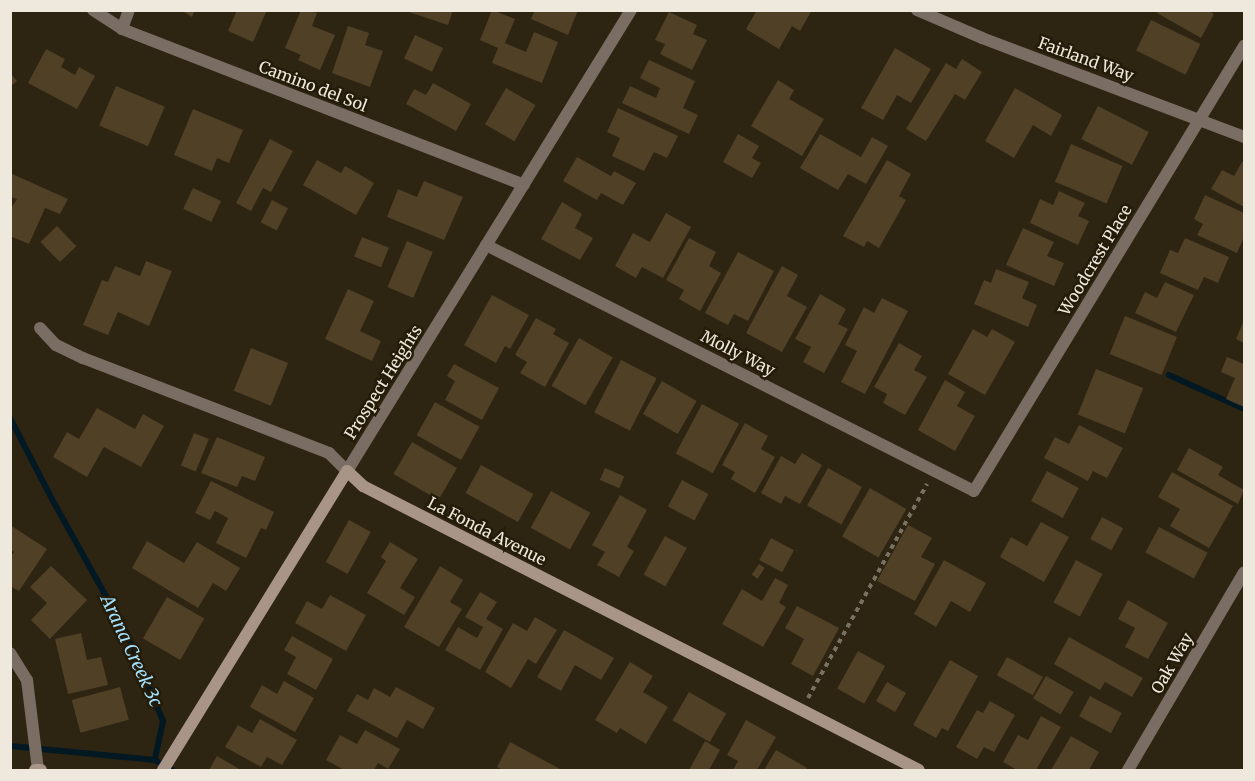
<!DOCTYPE html>
<html>
<head>
<meta charset="utf-8">
<style>
  body { margin:0 }
  #map { position:relative; width:1255px; height:781px; overflow:hidden; background:#2e2412; font-family:Merriweather,serif }
  div>[style] { position:absolute }
  .stream>* { height:6px; margin:-3px; padding:0 3px; transform-origin:3px; border-radius:3px; background:#021923 }
  .building>* { inset:0; background:#4f4026; transform-origin:0 0 }
  .path>* { height:4px; margin-top:-2px; transform-origin:0; background:repeating-linear-gradient(90deg,#797161 0 4.5px,transparent 0 9px) }
  .street>* { height:12px; margin:-6px; padding:0 6px; transform-origin:6px; border-radius:6px; background:#796d64 }
  .secondary>* { height:12px; margin:-6px; padding:0 6px; transform-origin:6px; border-radius:6px; background:#a89587 }
  span { translate:-50% -50%; white-space:nowrap; text-align:center; line-height:1.15; -webkit-text-stroke:5px #241b09; paint-order:stroke }
  .street-label { font-size:16px; color:#efe9dd }
  .water-label { font-size:18px; color:#a3e2ff; font-style:italic }
  .frame { position:absolute; inset:0; border:12px solid #efe9dd; pointer-events:none }
</style>
</head>
<body>
<div id="map">
  <div class="stream">
    <i style="left:1169px;top:375px;width:82px;rotate:24.4deg"></i>
    <i style="left:10px;top:418px;width:93px;rotate:62.6deg"></i>
    <i style="left:53px;top:501px;width:152px;rotate:60.9deg"></i>
    <i style="left:127px;top:634px;width:94px;rotate:67.5deg"></i>
    <i style="left:163px;top:721px;width:40px;rotate:102deg"></i>
    <i style="left:10px;top:746px;width:146px;rotate:5.5deg"></i>
    <i style="left:155px;top:760px;width:20px;rotate:30deg"></i>
  </div>
  <div class="building">
    <i style="clip-path:polygon(181px 10px,195px 10px,192px 17px)"></i>
    <i style="clip-path:polygon(237px 10px,267px 10px,253px 42px,228px 31px)"></i>
    <i style="clip-path:polygon(301px 10px,317px 13px,312px 26px,335px 35px,320px 70px,298px 60px,301px 55px,285px 48px)"></i>
    <i style="clip-path:polygon(403px 10px,453px 10px,448px 25px)"></i>
    <i style="clip-path:polygon(492px 10px,515px 19px,505px 43px,526px 52px,534px 32px,558px 42px,542px 83px,492px 63px,498px 48px,480px 40px)"></i>
    <i style="clip-path:polygon(535px 10px,578px 10px,568px 35px,531px 19px)"></i>
    <i style="clip-path:polygon(757px 10px,812px 10px,800px 31px,792px 26px,779px 49px,746px 29px)"></i>
    <i style="clip-path:polygon(1158px 10px,1208px 10px,1214px 14px,1201px 38px,1157px 13px)"></i>
    <i style="clip-path:polygon(669px 12px,697px 25px,693px 34px,707px 40px,692px 70px,660px 54px,665px 44px,655px 40px)"></i>
    <i style="left:1151px;top:20px;width:55px;height:34px;rotate:26deg"></i>
    <i style="clip-path:polygon(348px 26px,369px 33px,365px 45px,383px 51px,370px 87px,332px 73px)"></i>
    <i style="left:415px;top:35px;width:31px;height:26px;rotate:25deg"></i>
    <i style="clip-path:polygon(895px 48px,931px 69px,911px 103px,897px 95px,883px 120px,861px 108px)"></i>
    <i style="clip-path:polygon(46px 49px,65px 59px,61px 67px,75px 75px,79px 67px,95px 76px,77px 109px,28px 83px)"></i>
    <i style="clip-path:polygon(962px 59px,982px 72px,965px 100px,955px 94px,926px 141px,906px 129px,946px 63px,956px 69px)"></i>
    <i style="clip-path:polygon(649px 60px,695px 81px,683px 108px,698px 115px,689px 134px,622px 103px,630px 86px,656px 98px,660px 88px,640px 78px)"></i>
    <i style="clip-path:polygon(10px 73px,17px 81px,10px 87px)"></i>
    <i style="clip-path:polygon(778px 80px,794px 90px,789px 99px,824px 119px,802px 156px,751px 126px)"></i>
    <i style="clip-path:polygon(433px 83px,471px 104px,456px 131px,406px 104px,414px 89px,426px 95px)"></i>
    <i style="left:116px;top:86px;width:53px;height:43px;rotate:23deg"></i>
    <i style="left:506px;top:88px;width:34px;height:42px;rotate:30deg"></i>
    <i style="clip-path:polygon(1015px 88px,1062px 115px,1051px 136px,1033px 125px,1014px 158px,985px 141px)"></i>
    <i style="left:1098px;top:106px;width:57px;height:37px;rotate:27deg"></i>
    <i style="clip-path:polygon(618px 108px,678px 136px,667px 158px,654px 152px,644px 171px,612px 156px,620px 138px,607px 132px)"></i>
    <i style="clip-path:polygon(193px 109px,243px 130px,229px 163px,217px 158px,212px 171px,174px 155px)"></i>
    <i style="clip-path:polygon(738px 134px,759px 146px,752px 158px,761px 163px,752px 178px,723px 162px)"></i>
    <i style="clip-path:polygon(820px 134px,861px 157px,872px 137px,888px 146px,866px 184px,848px 174px,838px 190px,800px 168px)"></i>
    <i style="clip-path:polygon(270px 139px,293px 151px,271px 192px,263px 188px,251px 211px,236px 203px)"></i>
    <i style="left:1071px;top:144px;width:56px;height:41px;rotate:23deg"></i>
    <i style="clip-path:polygon(577px 157px,611px 176px,614px 171px,636px 183px,623px 205px,601px 193px,597px 200px,563px 181px)"></i>
    <i style="clip-path:polygon(317px 160px,341px 173px,345px 166px,374px 183px,356px 215px,303px 185px)"></i>
    <i style="clip-path:polygon(887px 160px,911px 174px,899px 196px,906px 200px,879px 248px,867px 241px,864px 247px,843px 236px)"></i>
    <i style="clip-path:polygon(1242px 162px,1244px 163px,1244px 207px,1211px 189px,1222px 170px,1234px 176px)"></i>
    <i style="clip-path:polygon(10px 173px,68px 199px,60px 214px,45px 208px,29px 244px,10px 236px,10px 210px,17px 199px,10px 197px)"></i>
    <i style="clip-path:polygon(424px 181px,463px 197px,444px 240px,387px 217px,398px 189px,417px 197px)"></i>
    <i style="left:193px;top:188px;width:31px;height:23px;rotate:25deg"></i>
    <i style="clip-path:polygon(1059px 191px,1085px 203px,1078px 216px,1089px 221px,1078px 245px,1030px 223px,1040px 199px,1053px 205px)"></i>
    <i style="clip-path:polygon(1205px 195px,1244px 213px,1244px 237px,1237px 253px,1197px 235px,1203px 224px,1194px 219px)"></i>
    <i style="left:272px;top:200px;width:18px;height:25px;rotate:27deg"></i>
    <i style="clip-path:polygon(562px 202px,582px 214px,575px 228px,593px 238px,580px 260px,541px 239px)"></i>
    <i style="clip-path:polygon(666px 213px,691px 227px,663px 278px,642px 267px,636px 278px,615px 266px,633px 233px,650px 242px)"></i>
    <i style="left:57px;top:226px;width:28px;height:23px;rotate:46deg"></i>
    <i style="clip-path:polygon(1023px 228px,1054px 242px,1047px 256px,1064px 263px,1054px 286px,1006px 265px)"></i>
    <i style="left:362px;top:237px;width:29px;height:21px;rotate:22deg"></i>
    <i style="clip-path:polygon(689px 238px,716px 252px,709px 266px,721px 273px,700px 311px,679px 299px,684px 290px,666px 280px)"></i>
    <i style="clip-path:polygon(1185px 238px,1229px 257px,1218px 283px,1204px 277px,1198px 290px,1160px 273px,1170px 250px,1178px 253px)"></i>
    <i style="left:407px;top:241px;width:28px;height:50px;rotate:23deg"></i>
    <i style="clip-path:polygon(738px 252px,774px 271px,748px 321px,734px 314px,728px 325px,705px 313px)"></i>
    <i style="clip-path:polygon(146px 261px,172px 271px,149px 326px,118px 312px,108px 335px,83px 325px,102px 280px,108px 282px,115px 266px,140px 276px)"></i>
    <i style="clip-path:polygon(782px 266px,798px 275px,787px 296px,807px 307px,782px 352px,746px 333px)"></i>
    <i style="clip-path:polygon(996px 269px,1029px 282px,1022px 298px,1037px 305px,1028px 327px,974px 304px,984px 280px,991px 283px)"></i>
    <i style="clip-path:polygon(1165px 282px,1194px 295px,1176px 332px,1135px 313px,1145px 292px,1157px 298px)"></i>
    <i style="clip-path:polygon(348px 289px,374px 301px,360px 331px,381px 341px,372px 361px,325px 339px)"></i>
    <i style="clip-path:polygon(820px 294px,846px 309px,838px 324px,848px 329px,824px 373px,803px 362px,811px 347px,795px 339px)"></i>
    <i style="clip-path:polygon(492px 295px,529px 315px,510px 349px,505px 346px,496px 363px,464px 345px)"></i>
    <i style="clip-path:polygon(882px 298px,908px 311px,865px 394px,841px 382px,857px 351px,845px 345px,864px 307px,874px 313px)"></i>
    <i style="left:1125px;top:316px;width:56px;height:41px;rotate:22deg"></i>
    <i style="clip-path:polygon(536px 318px,556px 329px,553px 334px,569px 343px,545px 387px,520px 373px,527px 362px,515px 355px)"></i>
    <i style="clip-path:polygon(1244px 320px,1244px 343px,1236px 339px)"></i>
    <i style="clip-path:polygon(973px 329px,987px 337px,992px 329px,1015px 342px,985px 395px,948px 374px)"></i>
    <i style="left:579px;top:338px;width:39px;height:55px;rotate:30deg"></i>
    <i style="clip-path:polygon(899px 343px,922px 356px,914px 370px,927px 377px,905px 415px,883px 403px,887px 394px,874px 387px)"></i>
    <i style="left:251px;top:348px;width:40px;height:46px;rotate:22deg"></i>
    <i style="clip-path:polygon(1227px 357px,1244px 364px,1244px 407px,1226px 399px,1235px 378px,1221px 372px)"></i>
    <i style="left:621px;top:360px;width:40px;height:59px;rotate:27deg"></i>
    <i style="clip-path:polygon(454px 364px,499px 388px,482px 420px,445px 400px,455px 381px,447px 376px)"></i>
    <i style="left:1096px;top:369px;width:51px;height:49px;rotate:22deg"></i>
    <i style="clip-path:polygon(945px 380px,965px 392px,957px 406px,975px 416px,955px 451px,918px 430px)"></i>
    <i style="left:662px;top:381px;width:40px;height:38px;rotate:30deg"></i>
    <i style="left:435px;top:402px;width:51px;height:38px;rotate:29deg"></i>
    <i style="left:702px;top:404px;width:42px;height:56px;rotate:28deg"></i>
    <i style="clip-path:polygon(97px 408px,135px 429px,143px 414px,164px 426px,141px 467px,104px 447px,87px 477px,53px 457px,67px 432px,79px 439px)"></i>
    <i style="clip-path:polygon(745px 423px,768px 436px,761px 449px,775px 457px,755px 493px,731px 479px,735px 472px,722px 465px)"></i>
    <i style="clip-path:polygon(1079px 425px,1123px 448px,1107px 478px,1093px 471px,1088px 481px,1044px 458px,1055px 437px,1069px 444px)"></i>
    <i style="left:194px;top:433px;width:16px;height:35px;rotate:22deg"></i>
    <i style="clip-path:polygon(217px 437px,265px 457px,255px 481px,242px 476px,237px 487px,201px 473px)"></i>
    <i style="left:412px;top:442px;width:52px;height:37px;rotate:30deg"></i>
    <i style="clip-path:polygon(1189px 448px,1223px 467px,1218px 475px,1244px 490px,1238px 504px,1177px 470px)"></i>
    <i style="clip-path:polygon(802px 453px,822px 465px,800px 504px,785px 496px,781px 504px,761px 493px,781px 456px,795px 464px)"></i>
    <i style="left:481px;top:465px;width:60px;height:32px;rotate:29deg"></i>
    <i style="left:605px;top:468px;width:21px;height:13px;rotate:23deg"></i>
    <i style="left:828px;top:468px;width:39px;height:43px;rotate:29deg"></i>
    <i style="left:1047px;top:471px;width:36px;height:34px;rotate:28deg"></i>
    <i style="clip-path:polygon(1172px 472px,1233px 506px,1209px 548px,1170px 526px,1180px 509px,1158px 497px)"></i>
    <i style="left:682px;top:480px;width:30px;height:30px;rotate:28deg"></i>
    <i style="clip-path:polygon(211px 481px,274px 512px,266px 530px,261px 528px,246px 558px,216px 543px,228px 518px,215px 511px,210px 520px,195px 513px)"></i>
    <i style="left:870px;top:488px;width:42px;height:56px;rotate:30deg"></i>
    <i style="left:551px;top:491px;width:45px;height:42px;rotate:29deg"></i>
    <i style="clip-path:polygon(620px 495px,647px 510px,627px 547px,634px 551px,619px 577px,597px 565px,605px 552px,592px 545px)"></i>
    <i style="left:1102px;top:517px;width:24px;height:25px;rotate:28deg"></i>
    <i style="left:349px;top:520px;width:25px;height:48px;rotate:29deg"></i>
    <i style="clip-path:polygon(1041px 522px,1069px 537px,1044px 582px,1000px 557px,1011px 537px,1027px 546px)"></i>
    <i style="clip-path:polygon(10px 525px,47px 549px,19px 591px,10px 586px,10px 557px,14px 552px,10px 549px)"></i>
    <i style="clip-path:polygon(908px 525px,932px 538px,921px 557px,935px 564px,915px 601px,877px 581px)"></i>
    <i style="left:1159px;top:527px;width:55px;height:29px;rotate:28deg"></i>
    <i style="left:665px;top:536px;width:25px;height:44px;rotate:29deg"></i>
    <i style="left:771px;top:538px;width:26px;height:25px;rotate:28deg"></i>
    <i style="clip-path:polygon(147px 541px,184px 563px,197px 542px,240px 568px,226px 591px,213px 583px,198px 608px,132px 568px)"></i>
    <i style="clip-path:polygon(390px 542px,418px 559px,400px 588px,415px 597px,404px 615px,367px 593px,386px 561px,381px 557px)"></i>
    <i style="clip-path:polygon(944px 560px,986px 583px,970px 612px,951px 601px,936px 627px,914px 614px)"></i>
    <i style="left:1076px;top:560px;width:30px;height:48px;rotate:28deg"></i>
    <i style="left:759px;top:564px;width:7px;height:13px;rotate:34deg"></i>
    <i style="clip-path:polygon(51px 566px,87px 600px,50px 639px,31px 620px,47px 603px,30px 587px)"></i>
    <i style="clip-path:polygon(440px 566px,463px 580px,450px 602px,462px 609px,439px 647px,404px 627px)"></i>
    <i style="clip-path:polygon(775px 578px,788px 585px,779px 603px,786px 607px,763px 647px,722px 624px,742px 589px,762px 601px)"></i>
    <i style="clip-path:polygon(480px 592px,497px 602px,486px 619px,503px 629px,480px 670px,445px 650px,458px 627px,477px 638px,483px 627px,465px 617px)"></i>
    <i style="clip-path:polygon(330px 595px,366px 615px,346px 651px,295px 623px,307px 601px,322px 609px)"></i>
    <i style="left:167px;top:597px;width:43px;height:48px;rotate:30deg"></i>
    <i style="clip-path:polygon(1128px 600px,1168px 623px,1148px 659px,1125px 647px,1135px 628px,1118px 619px)"></i>
    <i style="clip-path:polygon(797px 606px,839px 628px,813px 676px,791px 664px,804px 639px,785px 628px)"></i>
    <i style="clip-path:polygon(535px 617px,557px 630px,536px 664px,528px 659px,511px 688px,485px 672px,513px 623px,527px 631px)"></i>
    <i style="clip-path:polygon(564px 630px,614px 658px,601px 680px,575px 665px,561px 691px,537px 677px)"></i>
    <i style="clip-path:polygon(81px 633px,87px 660px,101px 657px,108px 685px,68px 694px,55px 639px)"></i>
    <i style="clip-path:polygon(292px 636px,333px 659px,316px 690px,287px 674px,296px 657px,284px 650px)"></i>
    <i style="clip-path:polygon(1069px 637px,1143px 678px,1132px 697px,1105px 682px,1100px 690px,1054px 664px)"></i>
    <i style="left:858px;top:651px;width:31px;height:43px;rotate:29deg"></i>
    <i style="left:1007px;top:657px;width:41px;height:21px;rotate:29deg"></i>
    <i style="clip-path:polygon(950px 660px,978px 676px,948px 731px,942px 728px,936px 738px,913px 725px)"></i>
    <i style="clip-path:polygon(630px 662px,653px 676px,643px 692px,668px 707px,646px 744px,620px 728px,617px 733px,595px 720px)"></i>
    <i style="left:1046px;top:676px;width:32px;height:26px;rotate:30deg"></i>
    <i style="clip-path:polygon(284px 681px,314px 698px,295px 732px,250px 707px,262px 685px,277px 694px)"></i>
    <i style="left:887px;top:682px;width:22px;height:22px;rotate:30deg"></i>
    <i style="left:120px;top:687px;width:34px;height:50px;rotate:75deg"></i>
    <i style="clip-path:polygon(396px 687px,435px 708px,423px 729px,407px 720px,397px 738px,347px 711px,357px 694px,368px 700px,374px 688px,390px 697px)"></i>
    <i style="left:689px;top:692px;width:43px;height:33px;rotate:30deg"></i>
    <i style="left:1090px;top:696px;width:36px;height:23px;rotate:28deg"></i>
    <i style="clip-path:polygon(990px 701px,1015px 715px,994px 752px,984px 747px,977px 759px,956px 747px,977px 710px,983px 713px)"></i>
    <i style="clip-path:polygon(1041px 716px,1061px 727px,1036px 770px,1017px 770px,1003px 762px,1018px 735px,1028px 740px)"></i>
    <i style="clip-path:polygon(260px 719px,297px 740px,282px 765px,267px 757px,261px 767px,225px 747px,238px 725px,252px 733px)"></i>
    <i style="clip-path:polygon(746px 720px,776px 737px,757px 770px,733px 770px,738px 761px,727px 755px)"></i>
    <i style="clip-path:polygon(365px 730px,400px 749px,388px 769px,378px 763px,374px 770px,344px 770px,326px 760px,340px 735px,357px 744px)"></i>
    <i style="clip-path:polygon(1071px 736px,1099px 752px,1089px 770px,1051px 770px)"></i>
    <i style="clip-path:polygon(705px 741px,720px 750px,709px 770px,689px 770px)"></i>
    <i style="clip-path:polygon(510px 742px,562px 770px,503px 770px,497px 767px)"></i>
    <i style="clip-path:polygon(776px 750px,807px 768px,806px 770px,764px 770px)"></i>
    <i style="clip-path:polygon(217px 756px,241px 770px,209px 770px)"></i>
  </div>
  <div class="path">
    <i style="left:808px;top:698px;width:245px;rotate:-60.9deg"></i>
  </div>
  <div class="street">
    <i style="left:93px;top:10px;width:35px;rotate:33deg"></i>
    <i style="left:122px;top:29px;width:431px;rotate:21.2deg"></i>
    <i style="left:917px;top:10px;width:71px;rotate:23.3deg"></i>
    <i style="left:982px;top:38px;width:280px;rotate:20.7deg"></i>
    <i style="left:122px;top:29px;width:20px;rotate:-70deg"></i>
    <i style="left:486px;top:245px;width:546px;rotate:26.75deg"></i>
    <i style="left:974px;top:491px;width:521px;rotate:-58.75deg"></i>
    <i style="left:40px;top:328px;width:23px;rotate:47deg"></i>
    <i style="left:56px;top:345px;width:30px;rotate:26deg"></i>
    <i style="left:83px;top:358px;width:264px;rotate:21.1deg"></i>
    <i style="left:329px;top:453px;width:25px;rotate:45deg"></i>
    <i style="left:347px;top:471px;width:541px;rotate:-58.36deg"></i>
    <i style="left:10px;top:653px;width:32px;rotate:58deg"></i>
    <i style="left:27px;top:680px;width:91px;rotate:83deg"></i>
    <i style="left:1128px;top:770px;width:229px;rotate:-59.6deg"></i>
  </div>
  <div class="secondary">
    <i style="left:35px;top:770px;width:6px"></i>
    <i style="left:163px;top:770px;width:351px;rotate:-58.4deg"></i>
    <i style="left:347px;top:471px;width:22px;rotate:43deg"></i>
    <i style="left:363px;top:486px;width:624px;rotate:27.06deg"></i>
  </div>
  <div class="street-label">
    <span style="left:1086px;top:59px;rotate:20deg">Fairland Way</span>
    <span style="left:313px;top:86px;rotate:21deg">Camino del Sol</span>
    <span style="left:1095px;top:260px;rotate:-59deg">Woodcrest Place</span>
    <span style="left:738px;top:353px;rotate:27deg">Molly Way</span>
    <span style="left:383px;top:382px;rotate:-58deg">Prospect Heights</span>
    <span style="left:487px;top:531px;rotate:27deg">La Fonda Avenue</span>
    <span style="left:1172px;top:663px;rotate:-60deg">Oak Way</span>
  </div>
  <div class="water-label">
    <span style="left:131px;top:651px;rotate:65deg">Arana Creek 3c</span>
  </div>
  <div class="frame"></div>
</div>
</body>
</html>
